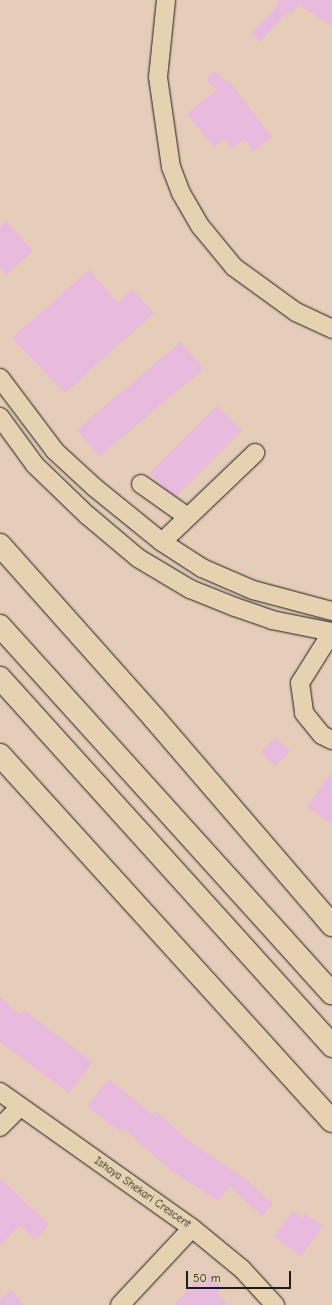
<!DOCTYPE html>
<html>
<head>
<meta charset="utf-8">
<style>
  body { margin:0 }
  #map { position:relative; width:332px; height:1305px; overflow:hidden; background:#e6cdb9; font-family:"Comic Neue",sans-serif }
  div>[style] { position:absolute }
  .building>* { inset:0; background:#e8bade; transform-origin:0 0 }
  .roads { filter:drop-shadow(0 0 1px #1c1c1c) drop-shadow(0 0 1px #1c1c1c) }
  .minor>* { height:18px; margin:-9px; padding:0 9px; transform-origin:9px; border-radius:9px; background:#e6d2b0 }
  .major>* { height:22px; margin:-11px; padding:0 11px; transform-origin:11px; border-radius:11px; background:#e6d2b0 }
  .highway>* { height:22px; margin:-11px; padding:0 11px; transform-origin:11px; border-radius:11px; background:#e6d2b0 }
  span { translate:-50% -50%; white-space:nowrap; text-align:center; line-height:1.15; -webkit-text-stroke:3px #e6d2b0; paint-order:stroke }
  .street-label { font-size:11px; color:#1c1c1c }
  .scale { position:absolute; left:186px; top:1271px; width:105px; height:18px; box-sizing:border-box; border:2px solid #1c1c1c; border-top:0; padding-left:5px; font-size:12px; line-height:14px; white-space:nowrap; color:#1c1c1c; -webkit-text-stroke:3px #e6d2b0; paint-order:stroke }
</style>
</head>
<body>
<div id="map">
  <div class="building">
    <i style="clip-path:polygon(275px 0,332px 0,332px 26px,299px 5px,292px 13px,289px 11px,260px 42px,251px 34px,279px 3px)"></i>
    <i style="clip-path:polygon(214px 71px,226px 82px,228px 80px,272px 137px,254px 151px,244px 139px,232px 149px,224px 139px,214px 147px,187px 114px,217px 90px,206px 80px)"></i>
    <i style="clip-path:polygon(6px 221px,33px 251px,6px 275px,0 268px,0 227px)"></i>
    <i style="clip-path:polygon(89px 270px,118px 303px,132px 289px,154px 313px,65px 393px,12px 338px)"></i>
    <i style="left:181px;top:342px;width:35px;height:136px;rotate:50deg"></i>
    <i style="left:217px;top:406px;width:35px;height:95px;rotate:45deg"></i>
    <i style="left:276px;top:737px;width:20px;height:21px;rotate:45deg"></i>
    <i style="clip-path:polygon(332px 771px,332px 824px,307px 807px)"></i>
    <i style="clip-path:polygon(0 997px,20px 1015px,24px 1010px,93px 1062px,69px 1093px,0 1042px)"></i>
    <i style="clip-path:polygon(109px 1079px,153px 1115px,156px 1111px,190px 1142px,247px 1180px,273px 1204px,262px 1216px,230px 1186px,219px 1201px,173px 1172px,123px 1128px,120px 1132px,87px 1106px)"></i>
    <i style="clip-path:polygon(0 1178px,49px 1225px,35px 1240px,20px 1225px,0 1246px)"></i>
    <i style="clip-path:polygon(292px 1211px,302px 1218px,305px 1214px,323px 1226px,301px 1256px,274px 1237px)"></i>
    <i style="clip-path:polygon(205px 1271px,223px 1287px,217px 1294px,229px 1305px,174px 1305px)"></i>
    <i style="clip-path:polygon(12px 1290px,23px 1305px,0 1305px,0 1299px)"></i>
  </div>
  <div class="roads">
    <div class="minor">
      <i style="left:166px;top:0;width:77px;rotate:95.9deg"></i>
      <i style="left:158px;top:77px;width:91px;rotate:81.8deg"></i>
      <i style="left:171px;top:167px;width:28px;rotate:69deg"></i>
      <i style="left:181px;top:193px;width:39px;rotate:60deg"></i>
      <i style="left:201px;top:227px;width:52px;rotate:50.5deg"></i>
      <i style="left:234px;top:267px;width:77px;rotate:36deg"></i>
      <i style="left:296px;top:312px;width:40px;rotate:25deg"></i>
      <i style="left:0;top:378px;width:91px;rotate:53deg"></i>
      <i style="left:55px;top:451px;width:53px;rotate:42.7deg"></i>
      <i style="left:94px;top:487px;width:87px;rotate:39deg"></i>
      <i style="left:162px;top:542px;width:48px;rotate:33deg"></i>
      <i style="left:202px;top:568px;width:56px;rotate:23.3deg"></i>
      <i style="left:253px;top:590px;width:82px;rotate:14.9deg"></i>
      <i style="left:0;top:417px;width:59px;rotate:53.9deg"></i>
      <i style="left:35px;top:465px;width:72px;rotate:43.9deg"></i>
      <i style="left:87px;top:515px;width:67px;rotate:40.1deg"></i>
      <i style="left:138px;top:558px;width:61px;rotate:30.8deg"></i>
      <i style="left:190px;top:589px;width:48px;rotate:21.8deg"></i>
      <i style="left:235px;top:607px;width:39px;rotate:19deg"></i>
      <i style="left:272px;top:620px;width:61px;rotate:11.3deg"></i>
      <i style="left:141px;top:484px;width:57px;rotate:35.1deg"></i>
      <i style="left:162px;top:542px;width:129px;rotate:-43.7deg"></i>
      <i style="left:332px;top:632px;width:60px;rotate:122.1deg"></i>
      <i style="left:300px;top:683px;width:30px;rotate:82deg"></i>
      <i style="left:304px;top:713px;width:28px;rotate:51deg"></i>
      <i style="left:322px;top:735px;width:11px;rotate:27deg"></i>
      <i style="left:0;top:1092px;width:235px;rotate:35.3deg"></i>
      <i style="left:192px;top:1228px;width:65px;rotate:39.4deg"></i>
      <i style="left:242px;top:1269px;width:49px;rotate:47.5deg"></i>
      <i style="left:0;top:1127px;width:28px;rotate:-45deg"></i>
      <i style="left:120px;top:1305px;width:105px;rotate:-46.9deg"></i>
    </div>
    <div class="major">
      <i style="left:0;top:626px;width:495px;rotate:47.9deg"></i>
      <i style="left:0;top:755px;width:494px;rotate:47.8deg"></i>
    </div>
    <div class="highway">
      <i style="left:0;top:545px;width:232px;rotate:48.3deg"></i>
      <i style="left:154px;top:718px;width:273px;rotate:49.3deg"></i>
      <i style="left:0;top:678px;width:496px;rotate:47.9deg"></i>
    </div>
  </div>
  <div class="street-label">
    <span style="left:142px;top:1193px;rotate:35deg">Ishaya Shekari Crescent</span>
  </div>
  <div class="scale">50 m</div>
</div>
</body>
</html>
